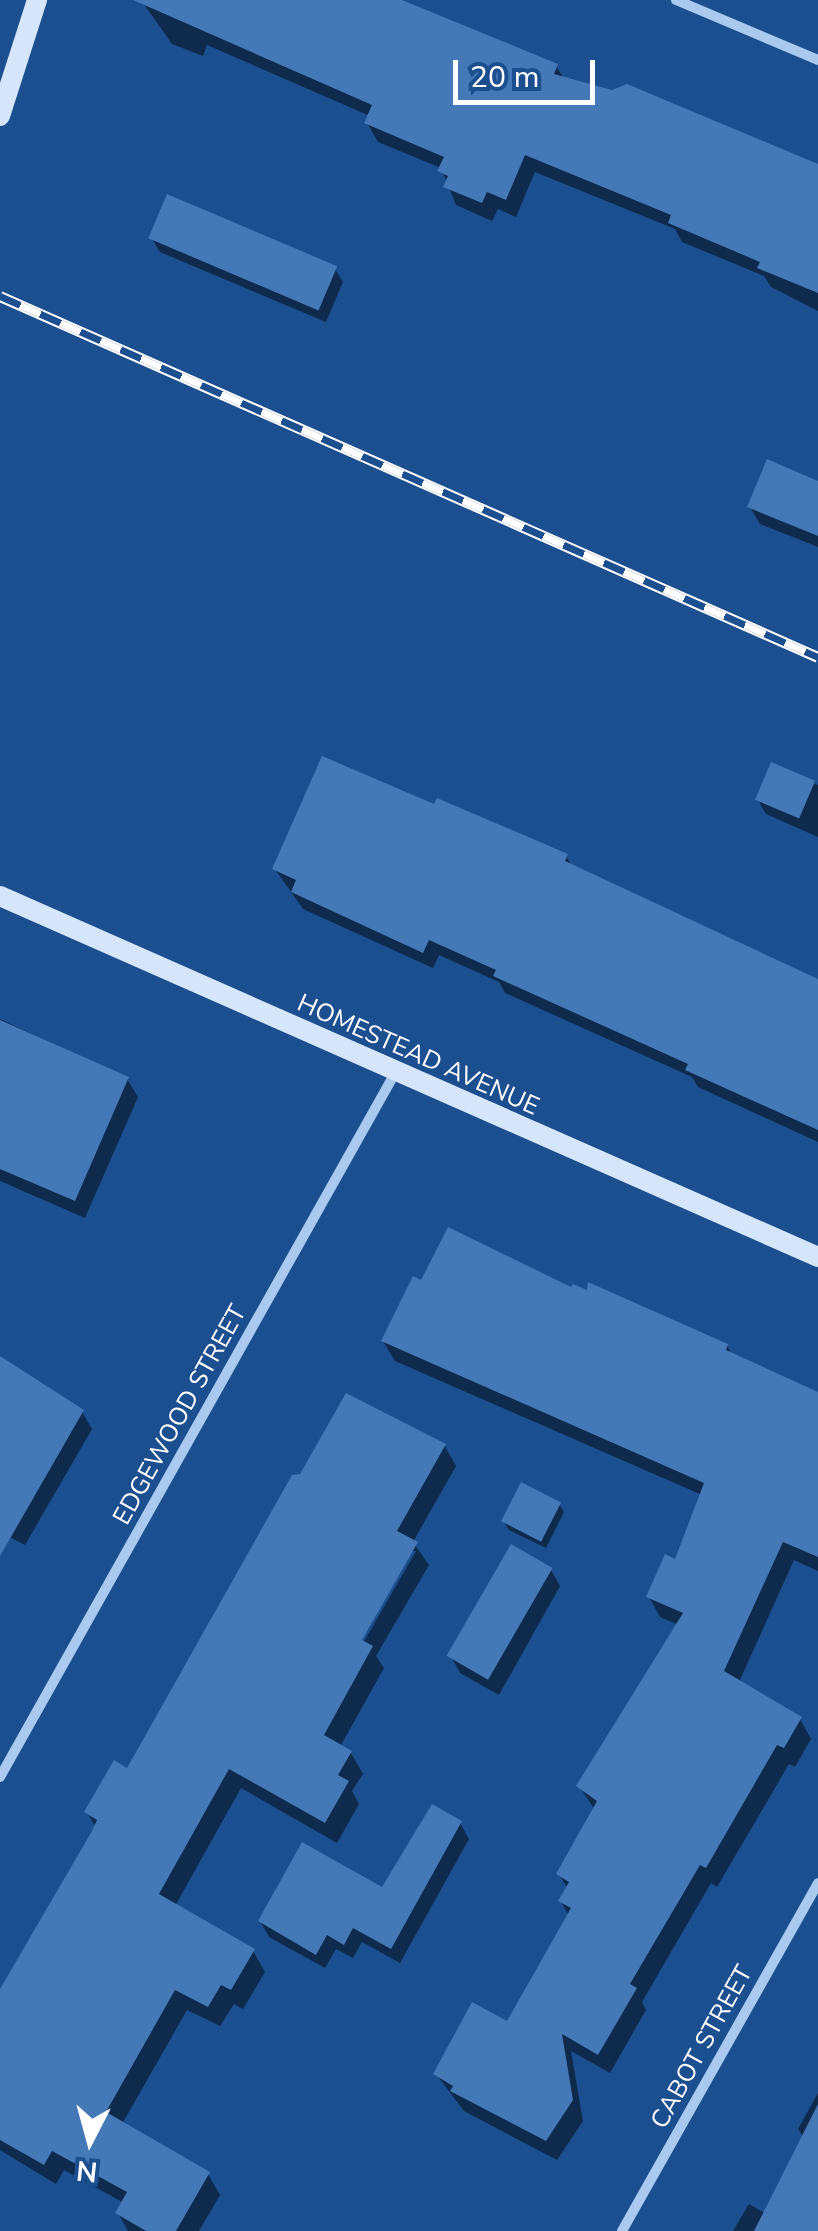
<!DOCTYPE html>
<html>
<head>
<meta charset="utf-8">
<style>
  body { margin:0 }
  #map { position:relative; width:818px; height:2231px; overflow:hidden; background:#1b4f8f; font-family:"Nunito Sans",sans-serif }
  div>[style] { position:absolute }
  .shadow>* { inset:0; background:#0007 }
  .building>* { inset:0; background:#4478b7; transform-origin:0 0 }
  .street>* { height:10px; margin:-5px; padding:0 5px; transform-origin:5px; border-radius:5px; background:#a9c9ee }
  .secondary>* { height:20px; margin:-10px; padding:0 10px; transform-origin:10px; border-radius:10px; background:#d6e6fa }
  .rail>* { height:11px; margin-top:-5.5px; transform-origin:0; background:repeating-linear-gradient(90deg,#1b4f8f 0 22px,#fff 0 44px); box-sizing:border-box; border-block:2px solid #fff }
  span { translate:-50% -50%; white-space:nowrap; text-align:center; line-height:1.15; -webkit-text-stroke:10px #1b4f8f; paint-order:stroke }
  .street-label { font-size:25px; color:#fff }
  .north { position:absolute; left:40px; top:2091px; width:100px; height:100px; -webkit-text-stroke:8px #1b4f8f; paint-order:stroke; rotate:186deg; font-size:28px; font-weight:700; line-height:40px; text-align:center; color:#fff }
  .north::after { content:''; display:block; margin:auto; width:35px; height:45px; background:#fff; clip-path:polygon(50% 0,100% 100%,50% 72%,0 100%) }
  .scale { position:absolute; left:453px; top:60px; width:142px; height:45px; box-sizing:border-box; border:5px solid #fff; border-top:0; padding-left:12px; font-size:30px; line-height:35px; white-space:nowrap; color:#fff; -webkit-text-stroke:8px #1b4f8f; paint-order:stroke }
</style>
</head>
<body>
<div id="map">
  <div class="shadow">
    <i style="clip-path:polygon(141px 0,396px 0,556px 66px,564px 79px,818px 167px,818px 311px,771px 287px,764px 276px,682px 242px,675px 229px,535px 172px,516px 217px,498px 209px,492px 221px,456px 205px,441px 168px,378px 142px,367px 123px,370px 116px,207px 45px,203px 56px,172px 44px)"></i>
    <i style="clip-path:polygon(152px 239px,335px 269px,343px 282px,326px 322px,160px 252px)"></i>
    <i style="clip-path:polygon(818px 483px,818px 547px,760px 524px,750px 507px)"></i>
    <i style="clip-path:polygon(773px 766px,818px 785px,818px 837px,766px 814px,758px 800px)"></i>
    <i style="clip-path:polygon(436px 807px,566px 856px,573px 868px,818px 983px,818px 1142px,698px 1087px,692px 1077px,505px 993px,499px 982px,439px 955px,433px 968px,303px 909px,275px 869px)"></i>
    <i style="clip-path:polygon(0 1019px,127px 1079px,138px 1097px,85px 1218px,0 1181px)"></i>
    <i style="clip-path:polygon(423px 1283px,573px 1291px,727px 1346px,732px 1355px,818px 1394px,818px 1571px,794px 1560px,739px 1682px,800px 1719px,811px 1739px,795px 1767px,789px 1764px,717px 1887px,711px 1883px,642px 2002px,646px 2010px,610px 2073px,571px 2051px,583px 2121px,557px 2160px,464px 2111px,436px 2074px,508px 2024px,569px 1916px,561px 1901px,568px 1889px,559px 1874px,595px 1810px,579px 1786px,679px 1625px,660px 1617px,649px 1597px,677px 1562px,702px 1495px,395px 1361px,383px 1341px)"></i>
    <i style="clip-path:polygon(0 1363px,82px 1412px,92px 1429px,25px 1545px,0 1532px)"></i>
    <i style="clip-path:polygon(evenodd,444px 1445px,456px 1466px,413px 1542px,429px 1565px,376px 1656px,384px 1668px,340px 1747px,351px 1753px,363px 1774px,352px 1791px,359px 1804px,337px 1843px,241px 1788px,175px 1906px,253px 1951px,265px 1972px,243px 2009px,234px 2004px,220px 2026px,187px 2010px,122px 2124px,208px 2174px,220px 2195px,199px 2231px,128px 2231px,118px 2213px,124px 2203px,64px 2170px,56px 2184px,0 2150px,0 1994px,96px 1828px,87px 1812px,444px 1445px,410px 1551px,416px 1551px,358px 1652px,354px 1649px,410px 1551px)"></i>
    <i style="clip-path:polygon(559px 1504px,564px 1512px,546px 1548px,509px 1530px,504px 1522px)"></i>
    <i style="clip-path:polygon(551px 1570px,560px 1586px,499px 1695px,460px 1673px,451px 1656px)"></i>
    <i style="clip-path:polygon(460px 1823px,469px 1839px,400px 1963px,362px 1942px,353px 1958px,336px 1949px,325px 1968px,269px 1937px,260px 1921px,383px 1890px)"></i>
    <i style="clip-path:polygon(818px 2093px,818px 2231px,733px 2231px,749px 2204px,766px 2214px,804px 2138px,798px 2129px)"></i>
  </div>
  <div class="building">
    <i style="clip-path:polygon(133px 0,402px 0,558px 64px,554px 74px,612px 90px,627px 84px,818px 164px,818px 293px,757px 268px,760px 262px,668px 223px,671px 215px,525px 155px,506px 200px,487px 192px,482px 203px,443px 187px,448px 176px,437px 171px,444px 157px,364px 123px,372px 105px)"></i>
    <i style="left:167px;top:194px;width:185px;height:48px;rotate:23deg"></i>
    <i style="clip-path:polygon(767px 459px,818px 481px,818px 536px,747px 507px)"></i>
    <i style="clip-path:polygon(322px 756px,434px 804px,437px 798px,568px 854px,565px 861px,818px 979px,818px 1130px,685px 1070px,688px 1064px,493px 976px,496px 970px,429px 940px,423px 953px,291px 892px,296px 880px,272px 869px)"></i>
    <i style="left:771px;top:762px;width:48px;height:41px;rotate:23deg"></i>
    <i style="clip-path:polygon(0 1020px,129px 1077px,75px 1201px,0 1169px)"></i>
    <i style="clip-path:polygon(448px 1227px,571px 1287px,573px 1284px,587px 1290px,588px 1282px,728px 1344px,726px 1350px,818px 1392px,818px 1557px,783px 1542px,724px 1671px,802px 1717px,784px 1748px,777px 1745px,706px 1868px,700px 1865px,630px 1984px,637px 1988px,598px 2055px,562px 2034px,573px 2100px,546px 2141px,450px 2091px,453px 2086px,433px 2074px,472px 2002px,507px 2021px,571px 1908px,558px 1901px,569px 1882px,556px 1874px,597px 1801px,576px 1786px,683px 1613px,646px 1597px,665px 1554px,675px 1559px,704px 1483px,381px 1341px,413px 1276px,421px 1280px)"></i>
    <i style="clip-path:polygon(0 1356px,84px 1410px,0 1556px)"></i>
    <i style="clip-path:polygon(346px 1393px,446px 1444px,397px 1531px,418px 1542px,362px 1640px,373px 1646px,324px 1735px,352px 1751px,338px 1775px,349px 1781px,325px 1823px,229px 1769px,159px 1894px,255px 1949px,231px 1990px,221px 1985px,208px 2007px,175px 1990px,106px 2112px,210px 2172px,176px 2231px,146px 2231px,115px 2213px,127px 2192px,52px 2151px,44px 2165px,0 2140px,0 1989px,92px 1831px,97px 1820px,84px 1812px,114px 1760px,127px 1768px,292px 1475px,300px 1474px)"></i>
    <i style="left:521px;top:1482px;width:45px;height:44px;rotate:27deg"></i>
    <i style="left:511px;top:1544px;width:48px;height:129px;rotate:30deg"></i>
    <i style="clip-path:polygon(432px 1804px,462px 1821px,391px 1949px,353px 1928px,344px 1945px,327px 1935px,316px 1955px,258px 1921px,302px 1842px,382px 1887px)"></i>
    <i style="clip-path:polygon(818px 2104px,818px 2231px,754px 2231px)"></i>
  </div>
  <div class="street">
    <i style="left:676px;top:0;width:154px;rotate:22.9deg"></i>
    <i style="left:0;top:1777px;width:807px;rotate:-60.7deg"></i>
    <i style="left:622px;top:2231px;width:399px;rotate:-60.6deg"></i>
  </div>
  <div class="secondary">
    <i style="left:0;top:116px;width:122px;rotate:-72.3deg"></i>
    <i style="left:0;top:896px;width:894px;rotate:23.81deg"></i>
  </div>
  <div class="rail">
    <i style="left:0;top:296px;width:894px;rotate:23.81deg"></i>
  </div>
  <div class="street-label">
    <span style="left:418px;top:1055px;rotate:24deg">HOMESTEAD AVENUE</span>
    <span style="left:180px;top:1415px;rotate:-61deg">EDGEWOOD STREET</span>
    <span style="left:702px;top:2047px;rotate:-61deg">CABOT STREET</span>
  </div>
  <div class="north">N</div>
  <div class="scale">20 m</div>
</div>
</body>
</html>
